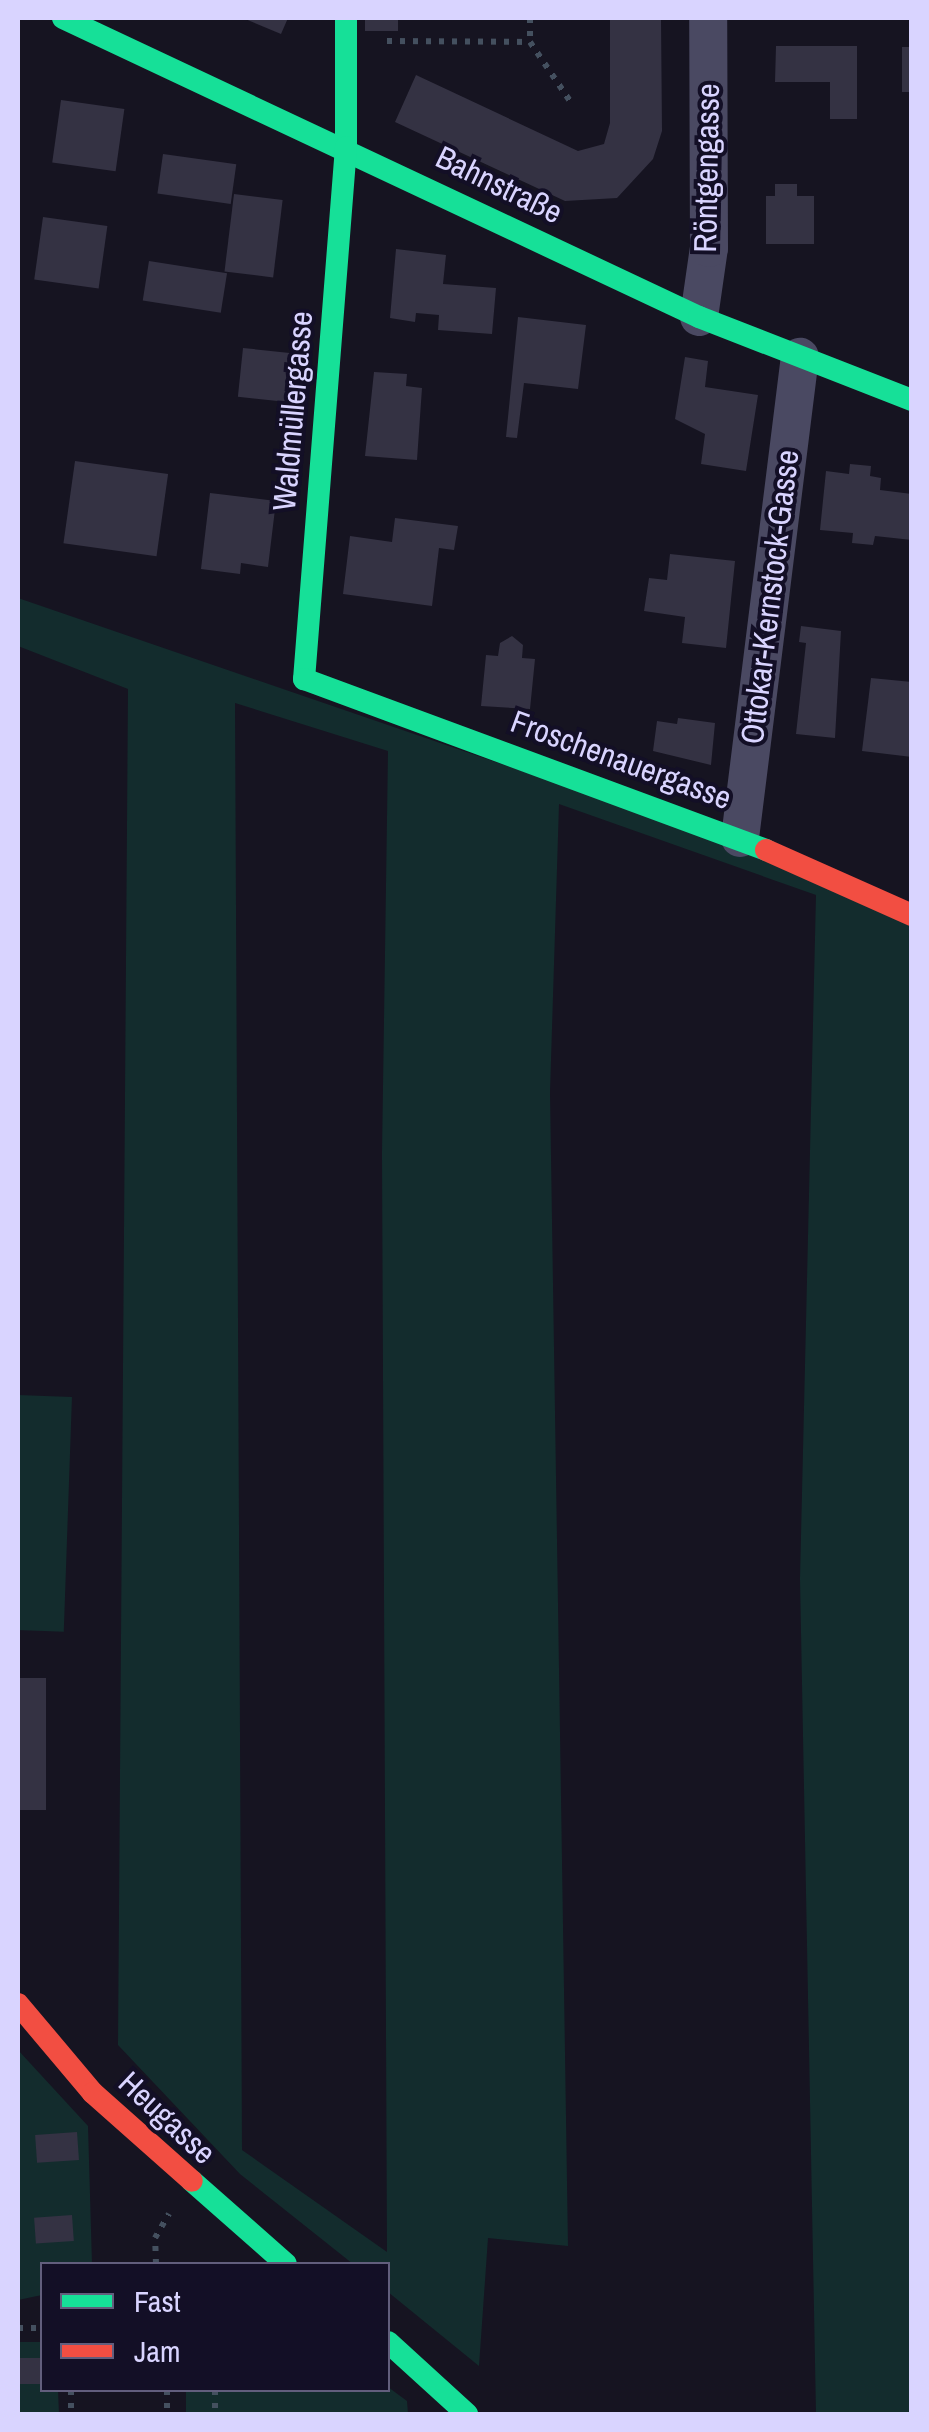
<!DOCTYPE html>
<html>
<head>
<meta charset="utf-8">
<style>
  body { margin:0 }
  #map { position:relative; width:929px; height:2432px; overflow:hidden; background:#161421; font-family:"Archivo Narrow",sans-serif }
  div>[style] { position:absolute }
  .green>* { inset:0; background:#132c2d; transform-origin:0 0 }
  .building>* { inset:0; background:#343243; transform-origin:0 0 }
  .path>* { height:6px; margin-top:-3px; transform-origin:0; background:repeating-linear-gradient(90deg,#44505f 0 5px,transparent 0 13px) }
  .street>* { height:38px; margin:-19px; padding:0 19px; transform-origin:19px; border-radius:19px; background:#4a4962 }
  .fast>* { height:22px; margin:-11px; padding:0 11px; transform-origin:11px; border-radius:11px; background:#16e098 }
  .jam>* { height:22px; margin:-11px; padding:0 11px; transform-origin:11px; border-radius:11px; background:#f24e42 }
  span { translate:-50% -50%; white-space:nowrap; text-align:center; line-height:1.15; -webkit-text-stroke:8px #130f26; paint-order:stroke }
  .street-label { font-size:32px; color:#d9d4ff }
  .frame { position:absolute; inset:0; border:20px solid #d9d4ff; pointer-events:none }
  .legend { position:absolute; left:40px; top:2262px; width:350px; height:130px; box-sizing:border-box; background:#130f26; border:2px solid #625e7d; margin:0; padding:12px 18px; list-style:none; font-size:30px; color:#d9d4ff }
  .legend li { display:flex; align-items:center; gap:20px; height:50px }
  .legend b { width:50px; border:2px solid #625e7d }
</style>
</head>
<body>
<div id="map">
  <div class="green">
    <i style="clip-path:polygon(evenodd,18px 598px,746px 848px,911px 924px,911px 2414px,816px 2414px,800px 1579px,816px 895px,559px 804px,550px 1092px,568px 2246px,488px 2238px,479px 2366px,388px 2292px,388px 2264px,353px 2264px,240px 2174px,118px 2045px,128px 689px,18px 646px,18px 598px,235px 703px,388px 751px,382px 1154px,387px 2252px,242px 2150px,235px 703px)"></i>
    <i style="left:18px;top:1395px;width:54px;height:235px;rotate:2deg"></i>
    <i style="clip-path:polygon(18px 2050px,88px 2126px,92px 2264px,42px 2264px,42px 2295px,18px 2300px)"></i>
    <i style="clip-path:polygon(18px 2342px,42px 2342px,42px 2390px,58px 2390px,59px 2414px,18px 2414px)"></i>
    <i style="clip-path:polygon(388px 2387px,407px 2401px,408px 2414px,186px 2414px,186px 2390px)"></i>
  </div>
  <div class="building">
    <i style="clip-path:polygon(243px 18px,288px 18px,281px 34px)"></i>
    <i style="left:365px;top:18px;width:33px;height:13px"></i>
    <i style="clip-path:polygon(610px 18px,661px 18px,662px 131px,653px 159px,617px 198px,565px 201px,395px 122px,416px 75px,578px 151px,604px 144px,610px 123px)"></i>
    <i style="clip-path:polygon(776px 46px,857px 46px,857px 119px,830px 119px,830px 82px,775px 82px)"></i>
    <i style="left:902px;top:47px;width:10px;height:45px"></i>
    <i style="left:61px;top:100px;width:64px;height:63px;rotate:8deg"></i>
    <i style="left:163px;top:154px;width:74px;height:40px;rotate:8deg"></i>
    <i style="clip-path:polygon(775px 184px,797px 184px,797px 196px,814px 196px,814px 244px,766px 244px,766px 196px,775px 196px)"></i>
    <i style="left:234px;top:194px;width:49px;height:78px;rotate:7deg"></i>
    <i style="left:43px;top:217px;width:65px;height:63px;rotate:8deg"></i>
    <i style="clip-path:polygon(396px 249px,446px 255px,443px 284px,496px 288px,492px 334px,438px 330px,439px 315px,416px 313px,415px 322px,390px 318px)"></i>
    <i style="left:149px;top:261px;width:79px;height:40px;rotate:9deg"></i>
    <i style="clip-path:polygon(518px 317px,586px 325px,578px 389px,524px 383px,517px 438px,506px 437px)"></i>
    <i style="left:243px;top:348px;width:54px;height:49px;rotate:6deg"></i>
    <i style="clip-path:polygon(685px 357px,708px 361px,705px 387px,758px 395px,746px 471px,701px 464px,705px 434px,675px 419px)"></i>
    <i style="clip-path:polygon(374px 372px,407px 374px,406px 386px,422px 388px,417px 460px,365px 456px)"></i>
    <i style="left:75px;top:461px;width:94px;height:83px;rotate:8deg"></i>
    <i style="clip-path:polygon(850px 464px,871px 466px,870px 476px,881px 478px,880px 490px,912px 494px,912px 540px,875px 536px,873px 545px,852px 543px,853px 533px,820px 530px,826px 471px,849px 474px)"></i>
    <i style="clip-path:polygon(210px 493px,276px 501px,268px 567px,241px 563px,240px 574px,201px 569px)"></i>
    <i style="clip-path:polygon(395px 518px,458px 526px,454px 550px,439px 548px,432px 606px,343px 594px,350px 536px,392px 542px)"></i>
    <i style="clip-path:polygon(670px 554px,735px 561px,726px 648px,682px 643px,685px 617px,644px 611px,649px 578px,667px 580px)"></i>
    <i style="clip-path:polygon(801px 626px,841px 631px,835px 738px,796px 734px,806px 643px,799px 642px)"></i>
    <i style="clip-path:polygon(512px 636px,523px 645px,522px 658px,535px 659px,530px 709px,481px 706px,486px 655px,498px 656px,500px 643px)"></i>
    <i style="clip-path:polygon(871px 678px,912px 682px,912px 757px,862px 751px)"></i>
    <i style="clip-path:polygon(678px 718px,715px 723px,711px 765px,653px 751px,657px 721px,677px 724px)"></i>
    <i style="left:46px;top:1678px;width:132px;height:28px;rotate:90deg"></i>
    <i style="left:77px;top:2132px;width:28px;height:42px;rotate:86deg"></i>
    <i style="left:72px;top:2215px;width:26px;height:38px;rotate:86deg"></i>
    <i style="left:19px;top:2358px;width:23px;height:26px"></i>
  </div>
  <div class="path">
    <i style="left:530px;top:18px;width:24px;rotate:90deg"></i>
    <i style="left:387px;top:41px;width:143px;rotate:0.4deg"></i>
    <i style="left:530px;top:42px;width:71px;rotate:55.9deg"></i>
    <i style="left:156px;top:2264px;width:26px;rotate:-92deg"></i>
    <i style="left:155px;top:2238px;width:28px;rotate:-60deg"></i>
    <i style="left:18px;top:2328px;width:24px"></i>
    <i style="left:71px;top:2390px;width:24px;rotate:90deg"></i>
    <i style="left:167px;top:2390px;width:24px;rotate:90deg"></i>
    <i style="left:215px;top:2390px;width:24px;rotate:90deg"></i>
  </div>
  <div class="street">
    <i style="left:699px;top:317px;width:70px;rotate:-81.8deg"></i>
    <i style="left:709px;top:248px;width:230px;rotate:-90.2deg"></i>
    <i style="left:740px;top:838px;width:485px;rotate:-82.9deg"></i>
  </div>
  <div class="fast">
    <i style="left:63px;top:18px;width:703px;rotate:25.18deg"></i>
    <i style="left:699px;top:317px;width:229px;rotate:21.3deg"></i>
    <i style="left:346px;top:18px;width:129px;rotate:90deg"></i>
    <i style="left:346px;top:147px;width:534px;rotate:94.51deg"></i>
    <i style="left:304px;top:679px;width:493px;rotate:20.3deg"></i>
    <i style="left:192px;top:2181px;width:125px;rotate:41.4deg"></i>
    <i style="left:388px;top:2342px;width:107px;rotate:42.3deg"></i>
  </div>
  <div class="jam">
    <i style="left:766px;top:850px;width:160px;rotate:24deg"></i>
    <i style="left:18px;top:2004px;width:116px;rotate:49.9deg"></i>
    <i style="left:93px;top:2093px;width:132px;rotate:41.6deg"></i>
  </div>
  <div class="street-label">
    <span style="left:707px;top:168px;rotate:-89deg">Röntgengasse</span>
    <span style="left:499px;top:185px;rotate:26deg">Bahnstraße</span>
    <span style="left:293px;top:411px;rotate:-85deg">Waldmüllergasse</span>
    <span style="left:770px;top:597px;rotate:-83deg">Ottokar-Kernstock-Gasse</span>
    <span style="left:621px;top:760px;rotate:20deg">Froschenauergasse</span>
    <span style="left:167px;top:2118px;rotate:43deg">Heugasse</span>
  </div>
  <div class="frame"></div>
  <ul class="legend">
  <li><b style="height:12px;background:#16e098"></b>Fast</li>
  <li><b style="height:12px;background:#f24e42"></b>Jam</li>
  </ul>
</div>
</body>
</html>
